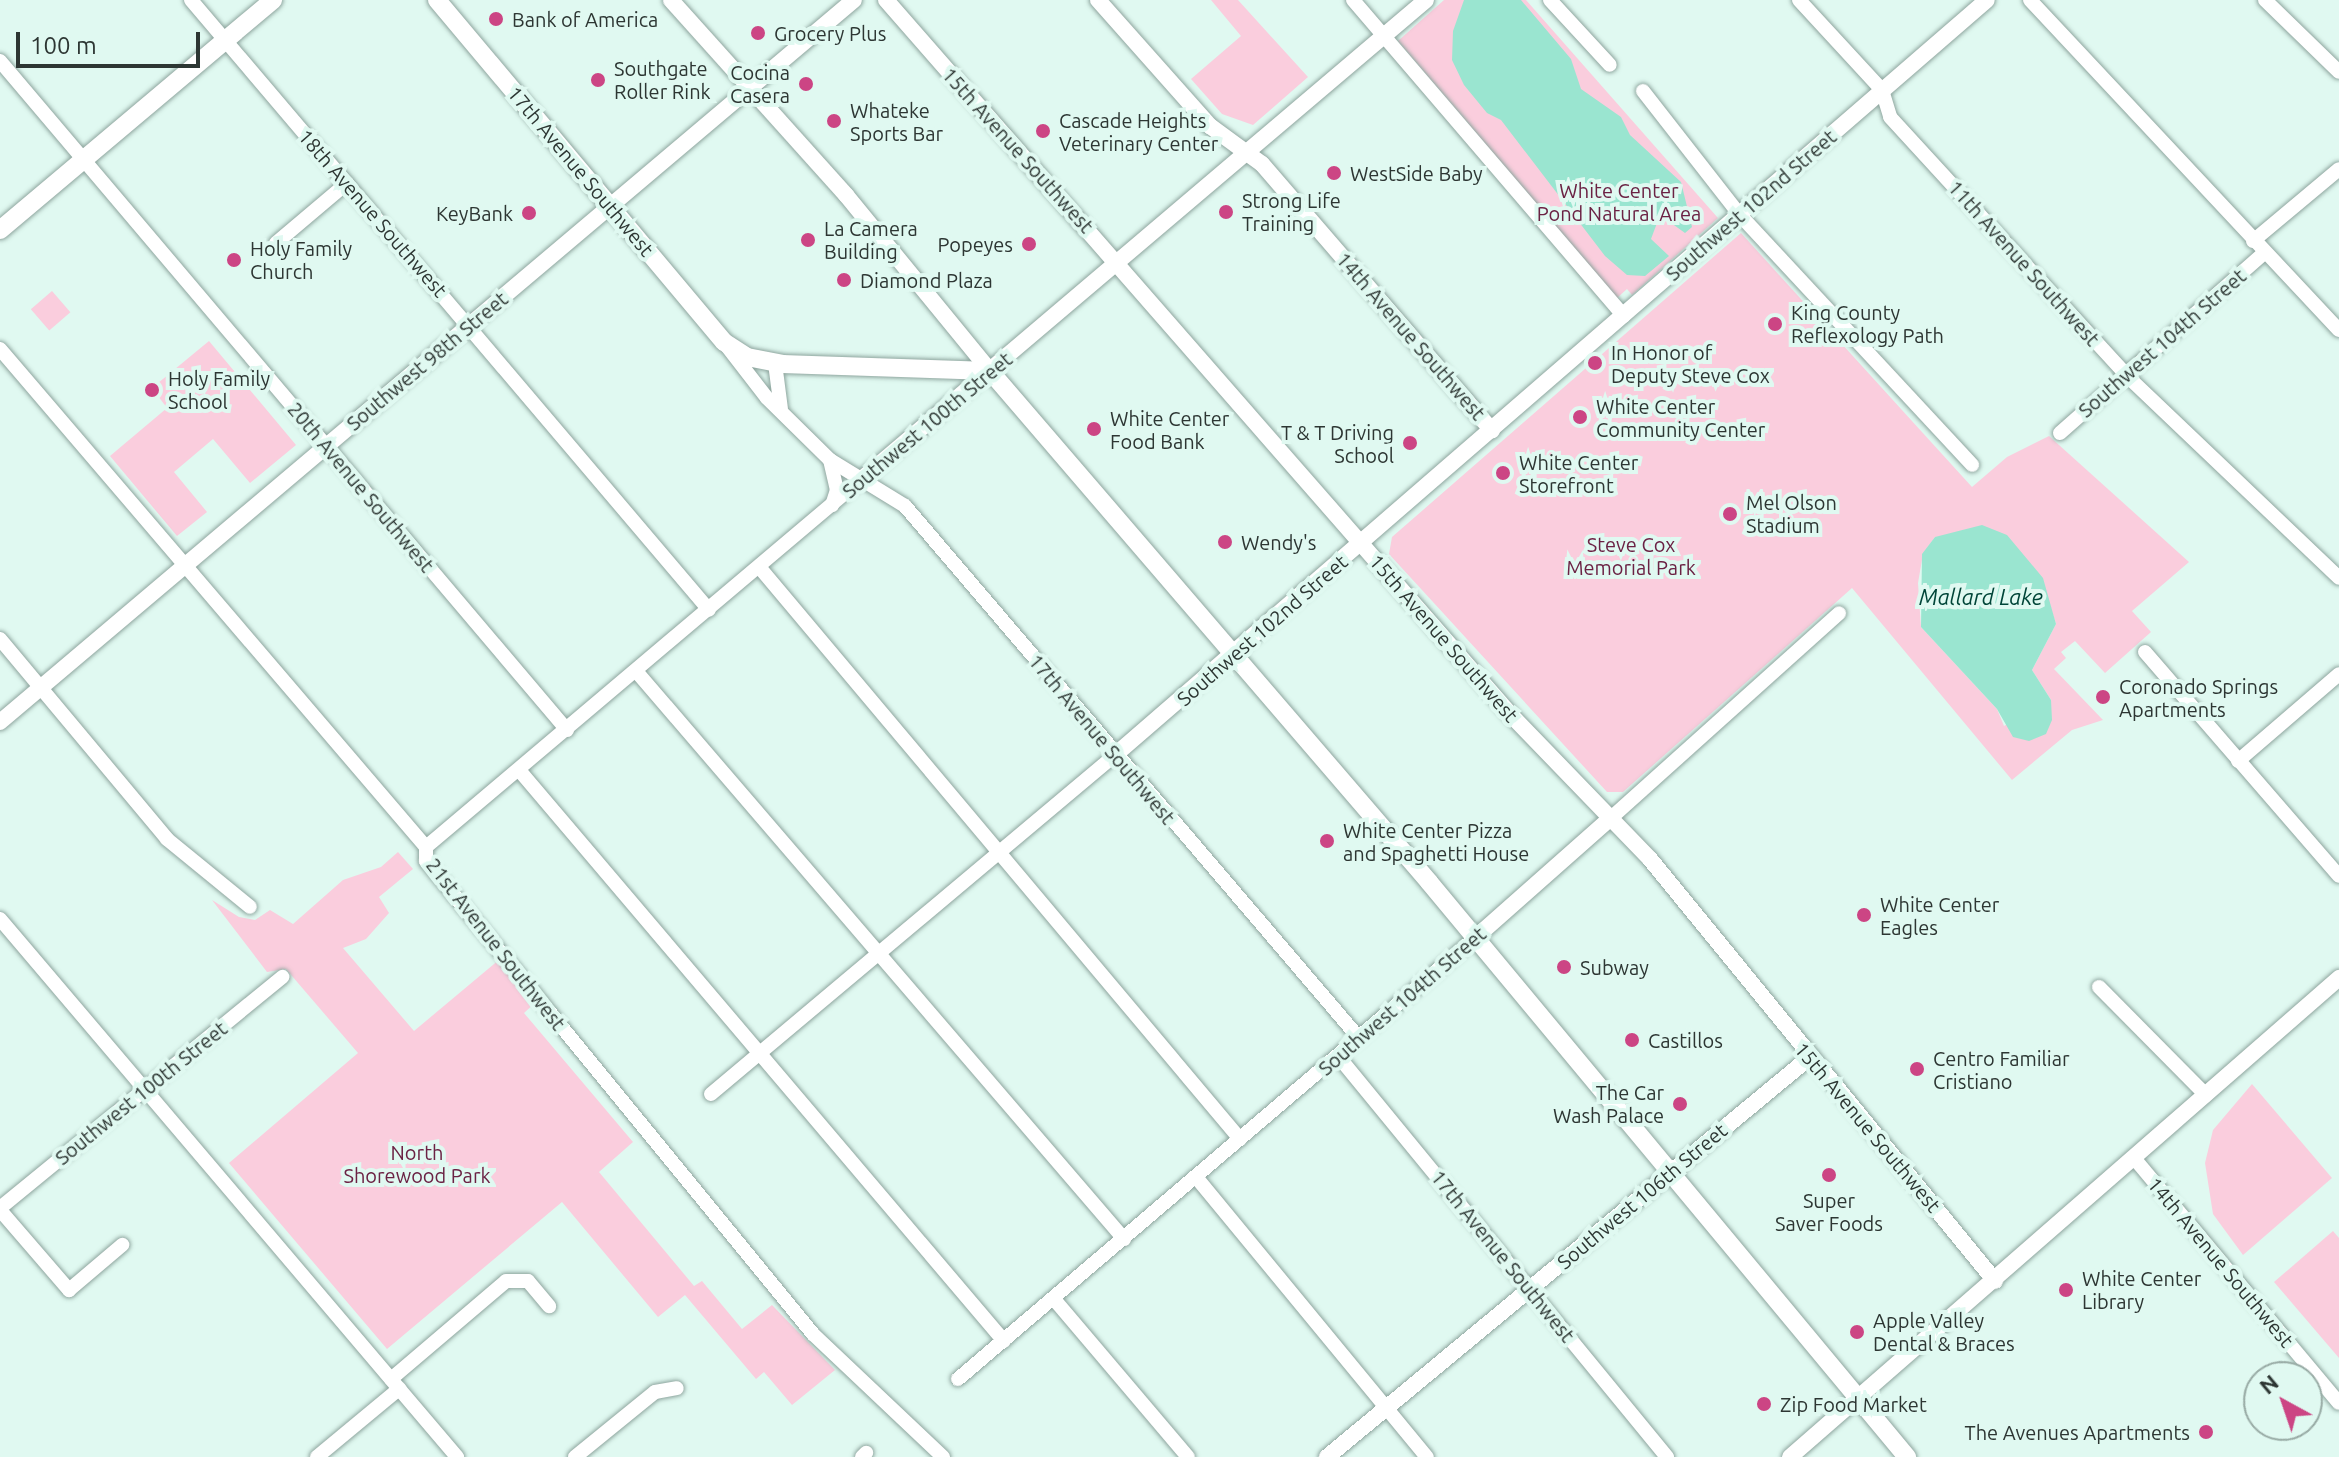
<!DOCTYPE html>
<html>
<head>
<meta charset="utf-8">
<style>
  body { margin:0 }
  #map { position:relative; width:2339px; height:1457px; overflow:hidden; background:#e0f9f1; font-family:Ubuntu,sans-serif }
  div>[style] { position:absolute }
  .green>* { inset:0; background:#facddd; transform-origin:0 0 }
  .water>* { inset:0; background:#9ae5d0 }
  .roads { filter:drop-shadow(0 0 2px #8ea59e) drop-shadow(0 0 2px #8ea59e) }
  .minor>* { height:14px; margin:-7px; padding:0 7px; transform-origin:7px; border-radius:7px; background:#fff }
  .tertiary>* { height:16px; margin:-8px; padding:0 8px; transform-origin:8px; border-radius:8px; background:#fff }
  .secondary>* { height:18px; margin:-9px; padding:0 9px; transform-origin:9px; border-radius:9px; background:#fff }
  .dots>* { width:22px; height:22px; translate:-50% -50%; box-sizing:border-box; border:4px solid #e0f9f1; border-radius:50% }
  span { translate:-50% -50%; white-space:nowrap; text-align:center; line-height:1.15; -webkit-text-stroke:8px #e0f9f1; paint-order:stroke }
  .poi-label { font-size:20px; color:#2d3633 }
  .left { translate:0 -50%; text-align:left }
  .right { translate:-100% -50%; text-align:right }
  .street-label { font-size:20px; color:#2d3633 }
  .park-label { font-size:20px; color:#6b2244 }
  .water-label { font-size:22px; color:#004538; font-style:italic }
  .north { position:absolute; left:2243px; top:1361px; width:80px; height:80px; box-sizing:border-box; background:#e0f9f1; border:2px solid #98aba5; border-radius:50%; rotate:320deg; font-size:22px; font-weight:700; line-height:32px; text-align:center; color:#2d3633 }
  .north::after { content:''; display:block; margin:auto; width:28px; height:36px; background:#cc4584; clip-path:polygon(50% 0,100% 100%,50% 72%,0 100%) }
  .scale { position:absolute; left:16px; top:32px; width:184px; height:36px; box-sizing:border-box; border:4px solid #2d3633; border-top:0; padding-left:10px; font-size:24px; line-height:28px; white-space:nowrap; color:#2d3633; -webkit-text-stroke:6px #e0f9f1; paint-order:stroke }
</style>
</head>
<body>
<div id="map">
  <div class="green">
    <i style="clip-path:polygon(1211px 0,1238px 0,1308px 77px,1253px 125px,1222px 114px,1191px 79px,1241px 36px)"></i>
    <i style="clip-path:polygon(1444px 0,1526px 0,1718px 218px,1632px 295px,1627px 289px,1617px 298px,1398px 41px)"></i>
    <i style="clip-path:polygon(evenodd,1741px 233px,1972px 487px,2007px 457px,2049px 436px,2189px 562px,2132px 611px,2151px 632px,2105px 673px,2075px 641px,2061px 652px,2066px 658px,2054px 669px,2103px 720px,2072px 730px,2012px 780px,1852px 588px,1623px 792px,1607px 792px,1389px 554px,1392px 537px,1741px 233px,1935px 537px,2049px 602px,2056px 624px,2032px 670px,2051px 700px,2004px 726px,1997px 709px,1921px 627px,1918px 583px,1923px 554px,1935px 537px)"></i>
    <i style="left:52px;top:291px;width:28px;height:28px;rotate:49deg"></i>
    <i style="clip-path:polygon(209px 341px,296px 445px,250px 483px,213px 439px,174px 472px,207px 512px,177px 536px,110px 456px,167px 408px,152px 388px)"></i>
    <i style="clip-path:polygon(398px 852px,413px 869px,379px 897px,389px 913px,366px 939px,343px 948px,414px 1031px,500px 959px,536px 1002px,524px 1013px,633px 1142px,599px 1172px,694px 1286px,702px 1281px,742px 1329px,772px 1305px,835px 1370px,792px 1405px,764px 1372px,756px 1379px,685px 1295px,658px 1317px,562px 1202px,387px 1349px,229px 1163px,358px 1053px,286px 969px,267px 972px,212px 900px,239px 917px,255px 920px,270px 910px,293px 924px,343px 880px,381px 867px)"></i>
    <i style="clip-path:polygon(2252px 1084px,2332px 1178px,2243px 1255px,2213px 1214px,2205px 1163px,2213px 1130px)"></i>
    <i style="clip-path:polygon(2333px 1231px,2339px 1238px,2339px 1358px,2274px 1282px)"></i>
  </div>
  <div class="water">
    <i style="clip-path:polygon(1464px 0,1521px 0,1571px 59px,1581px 89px,1621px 117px,1630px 135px,1681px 182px,1692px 227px,1685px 233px,1660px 215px,1651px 239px,1669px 256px,1645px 276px,1627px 275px,1605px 256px,1501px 120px,1487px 113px,1464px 85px,1452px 60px,1453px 31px)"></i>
    <i style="clip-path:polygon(1982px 525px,2007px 535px,2043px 578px,2056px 624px,2032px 670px,2051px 700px,2052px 720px,2046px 734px,2029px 741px,2013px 737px,1997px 709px,1921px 627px,1922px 554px,1935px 537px)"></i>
  </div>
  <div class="roads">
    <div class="minor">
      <i style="left:191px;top:0;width:800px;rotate:49.66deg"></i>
      <i style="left:1353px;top:0;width:416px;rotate:49.4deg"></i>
      <i style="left:1550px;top:0;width:88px;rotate:47.3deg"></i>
      <i style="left:1799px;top:0;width:122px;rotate:47.3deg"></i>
      <i style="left:1882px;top:90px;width:28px;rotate:73deg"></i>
      <i style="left:1890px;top:117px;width:350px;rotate:47.5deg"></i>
      <i style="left:2126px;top:375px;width:294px;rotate:43.6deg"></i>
      <i style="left:2030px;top:0;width:452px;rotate:46.9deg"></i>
      <i style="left:2265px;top:0;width:103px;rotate:44.2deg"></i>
      <i style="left:0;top:61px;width:877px;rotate:49.72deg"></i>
      <i style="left:1643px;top:91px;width:157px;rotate:52deg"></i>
      <i style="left:1740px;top:215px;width:341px;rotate:47.1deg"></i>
      <i style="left:2253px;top:241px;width:112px;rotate:-39.9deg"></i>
      <i style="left:276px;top:243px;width:93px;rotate:-40.2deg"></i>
      <i style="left:726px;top:345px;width:67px;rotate:52.3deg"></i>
      <i style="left:767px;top:398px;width:88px;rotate:44.5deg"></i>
      <i style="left:830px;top:460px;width:88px;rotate:31.5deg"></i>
      <i style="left:905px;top:506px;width:699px;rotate:49.52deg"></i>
      <i style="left:0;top:349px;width:655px;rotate:49.46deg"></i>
      <i style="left:426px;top:847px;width:14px;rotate:90deg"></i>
      <i style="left:426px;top:861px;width:611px;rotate:50.71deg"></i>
      <i style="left:813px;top:1334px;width:179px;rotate:43.4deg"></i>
      <i style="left:775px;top:363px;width:46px;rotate:82.6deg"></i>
      <i style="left:2060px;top:433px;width:272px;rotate:-41.4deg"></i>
      <i style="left:830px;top:460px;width:31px;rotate:77deg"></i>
      <i style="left:837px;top:490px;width:16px;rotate:108deg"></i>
      <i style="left:760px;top:568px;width:746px;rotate:49.95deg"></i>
      <i style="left:0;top:639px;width:261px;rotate:50.1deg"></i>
      <i style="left:167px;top:839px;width:107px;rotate:39.3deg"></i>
      <i style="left:2145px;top:652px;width:296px;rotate:49.1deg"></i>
      <i style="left:636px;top:671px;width:749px;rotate:49.33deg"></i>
      <i style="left:2238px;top:761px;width:133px;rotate:-40.7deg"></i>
      <i style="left:519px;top:770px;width:749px;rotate:49.66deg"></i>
      <i style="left:1612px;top:817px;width:305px;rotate:-41.9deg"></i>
      <i style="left:426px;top:847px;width:573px;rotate:-40.19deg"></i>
      <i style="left:0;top:919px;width:706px;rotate:49.65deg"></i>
      <i style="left:2099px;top:987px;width:152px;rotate:45.3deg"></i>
      <i style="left:1338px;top:1056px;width:519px;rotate:50.63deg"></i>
      <i style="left:711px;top:1094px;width:527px;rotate:-40deg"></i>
      <i style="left:2134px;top:1158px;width:319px;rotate:50.1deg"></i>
      <i style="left:1196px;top:1177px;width:363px;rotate:50.5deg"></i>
      <i style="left:0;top:1208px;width:365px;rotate:-39.3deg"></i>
      <i style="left:0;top:1210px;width:106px;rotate:49.2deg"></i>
      <i style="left:69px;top:1290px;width:70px;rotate:-40.3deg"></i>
      <i style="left:1054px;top:1299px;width:207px;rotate:49.7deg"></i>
      <i style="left:391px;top:1379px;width:151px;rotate:-40.4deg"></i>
      <i style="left:506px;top:1281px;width:22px"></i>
      <i style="left:528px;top:1281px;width:33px;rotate:50deg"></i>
      <i style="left:958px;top:1379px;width:680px;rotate:-40.46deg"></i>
      <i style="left:317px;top:1457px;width:107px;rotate:-39.7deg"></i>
      <i style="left:575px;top:1457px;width:103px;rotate:-39.1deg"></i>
      <i style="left:655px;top:1392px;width:22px;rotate:-10deg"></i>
      <i style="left:862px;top:1457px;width:6px;rotate:-45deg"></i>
    </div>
    <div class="tertiary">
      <i style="left:671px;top:0;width:262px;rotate:48.1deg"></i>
      <i style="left:846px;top:195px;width:227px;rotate:50.7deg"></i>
      <i style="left:886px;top:0;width:948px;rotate:48.85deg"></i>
      <i style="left:1510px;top:714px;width:202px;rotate:46deg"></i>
      <i style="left:1650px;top:859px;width:545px;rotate:50.73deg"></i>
      <i style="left:1098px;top:0;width:169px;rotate:48.4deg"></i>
      <i style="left:1210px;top:126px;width:64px;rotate:36.2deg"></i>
      <i style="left:1262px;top:164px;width:352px;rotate:49.2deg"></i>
      <i style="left:864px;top:477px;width:737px;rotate:-40.32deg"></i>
      <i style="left:0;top:722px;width:1118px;rotate:-40.21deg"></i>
      <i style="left:1115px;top:755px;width:1153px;rotate:-40.89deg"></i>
      <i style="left:1475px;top:938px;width:183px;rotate:-41.5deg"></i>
      <i style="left:1327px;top:1457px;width:627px;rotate:-39.63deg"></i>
      <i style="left:1790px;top:1457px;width:729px;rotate:-41.1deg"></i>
    </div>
    <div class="secondary">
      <i style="left:437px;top:0;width:446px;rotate:50deg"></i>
      <i style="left:724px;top:342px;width:27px;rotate:33deg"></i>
      <i style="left:747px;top:357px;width:36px;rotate:11deg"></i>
      <i style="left:782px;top:364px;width:208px;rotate:1.9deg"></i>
      <i style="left:990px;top:371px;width:674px;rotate:49.33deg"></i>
      <i style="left:1429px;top:882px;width:748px;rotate:50.26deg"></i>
      <i style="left:0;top:230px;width:357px;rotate:-40.1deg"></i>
    </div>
  </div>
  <div class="dots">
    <i style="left:496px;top:19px;background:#cc4584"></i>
    <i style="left:758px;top:33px;background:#cc4584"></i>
    <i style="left:598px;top:80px;background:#cc4584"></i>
    <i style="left:806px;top:84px;background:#cc4584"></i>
    <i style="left:834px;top:121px;background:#cc4584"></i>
    <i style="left:1043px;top:131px;background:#cc4584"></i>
    <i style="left:1334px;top:173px;background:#cc4584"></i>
    <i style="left:1226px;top:212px;background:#cc4584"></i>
    <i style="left:529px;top:213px;background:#cc4584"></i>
    <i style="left:808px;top:240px;background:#cc4584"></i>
    <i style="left:1029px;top:244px;background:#cc4584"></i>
    <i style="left:234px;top:260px;background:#cc4584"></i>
    <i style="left:844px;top:280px;background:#cc4584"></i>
    <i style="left:1775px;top:324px;background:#cc4584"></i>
    <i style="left:1595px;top:363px;background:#cc4584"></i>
    <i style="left:152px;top:390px;background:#cc4584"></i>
    <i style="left:1580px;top:417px;background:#cc4584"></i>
    <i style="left:1094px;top:429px;background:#cc4584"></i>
    <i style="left:1410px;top:443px;background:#cc4584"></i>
    <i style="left:1503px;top:473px;background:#cc4584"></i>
    <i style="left:1730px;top:514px;background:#cc4584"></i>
    <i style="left:1225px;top:542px;background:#cc4584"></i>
    <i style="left:2103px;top:697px;background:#cc4584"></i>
    <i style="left:1327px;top:841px;background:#cc4584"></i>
    <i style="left:1864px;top:915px;background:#cc4584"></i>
    <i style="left:1564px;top:967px;background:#cc4584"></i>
    <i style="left:1632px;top:1040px;background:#cc4584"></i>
    <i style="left:1917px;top:1069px;background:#cc4584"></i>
    <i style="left:1680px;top:1104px;background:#cc4584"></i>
    <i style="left:1829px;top:1175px;background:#cc4584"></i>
    <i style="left:2066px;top:1290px;background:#cc4584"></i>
    <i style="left:1857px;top:1332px;background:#cc4584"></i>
    <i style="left:1764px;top:1404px;background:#cc4584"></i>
    <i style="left:2206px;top:1432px;background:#cc4584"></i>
  </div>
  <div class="poi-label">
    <span class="left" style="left:512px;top:19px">Bank of America</span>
    <span class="left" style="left:774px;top:33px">Grocery Plus</span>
    <span class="left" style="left:614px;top:80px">Southgate<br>Roller Rink</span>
    <span class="right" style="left:790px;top:84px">Cocina<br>Casera</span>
    <span class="left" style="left:850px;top:122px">Whateke<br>Sports Bar</span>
    <span class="left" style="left:1059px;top:132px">Cascade Heights<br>Veterinary Center</span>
    <span class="left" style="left:1350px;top:173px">WestSide Baby</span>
    <span class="left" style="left:1242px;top:212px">Strong Life<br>Training</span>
    <span class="right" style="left:513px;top:213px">KeyBank</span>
    <span class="left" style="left:824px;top:240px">La Camera<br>Building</span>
    <span class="right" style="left:1013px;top:244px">Popeyes</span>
    <span class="left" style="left:250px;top:260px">Holy Family<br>Church</span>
    <span class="left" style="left:860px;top:280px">Diamond Plaza</span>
    <span class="left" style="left:1791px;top:324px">King County<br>Reflexology Path</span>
    <span class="left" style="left:1611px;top:364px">In Honor of<br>Deputy Steve Cox</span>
    <span class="left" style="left:168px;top:390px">Holy Family<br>School</span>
    <span class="left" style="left:1596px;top:418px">White Center<br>Community Center</span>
    <span class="left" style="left:1110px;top:430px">White Center<br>Food Bank</span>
    <span class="right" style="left:1394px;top:444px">T &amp; T Driving<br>School</span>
    <span class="left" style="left:1519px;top:474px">White Center<br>Storefront</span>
    <span class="left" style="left:1746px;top:514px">Mel Olson<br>Stadium</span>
    <span class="left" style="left:1241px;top:542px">Wendy's</span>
    <span class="left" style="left:2119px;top:698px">Coronado Springs<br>Apartments</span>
    <span class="left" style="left:1343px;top:842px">White Center Pizza<br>and Spaghetti House</span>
    <span class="left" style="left:1880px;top:916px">White Center<br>Eagles</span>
    <span class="left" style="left:1580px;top:967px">Subway</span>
    <span class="left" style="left:1648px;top:1040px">Castillos</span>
    <span class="left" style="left:1933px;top:1070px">Centro Familiar<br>Cristiano</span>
    <span class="right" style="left:1664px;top:1104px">The Car<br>Wash Palace</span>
    <span style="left:1829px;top:1212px">Super<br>Saver Foods</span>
    <span class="left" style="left:2082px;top:1290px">White Center<br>Library</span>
    <span class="left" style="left:1873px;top:1332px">Apple Valley<br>Dental &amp; Braces</span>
    <span class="left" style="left:1780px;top:1404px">Zip Food Market</span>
    <span class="right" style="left:2190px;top:1432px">The Avenues Apartments</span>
  </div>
  <div class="street-label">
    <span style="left:1018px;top:150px;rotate:48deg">15th Avenue Southwest</span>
    <span style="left:581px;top:171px;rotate:50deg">17th Avenue Southwest</span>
    <span style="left:1751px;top:205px;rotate:-41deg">Southwest 102nd Street</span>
    <span style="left:373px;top:213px;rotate:49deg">18th Avenue Southwest</span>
    <span style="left:2024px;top:263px;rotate:48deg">11th Avenue Southwest</span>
    <span style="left:1411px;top:336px;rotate:49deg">14th Avenue Southwest</span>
    <span style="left:2162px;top:343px;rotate:-41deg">Southwest 104th Street</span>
    <span style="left:427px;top:361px;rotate:-40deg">Southwest 98th Street</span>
    <span style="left:927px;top:425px;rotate:-40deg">Southwest 100th Street</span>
    <span style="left:361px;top:487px;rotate:50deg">20th Avenue Southwest</span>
    <span style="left:1262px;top:630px;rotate:-41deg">Southwest 102nd Street</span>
    <span style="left:1444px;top:638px;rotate:49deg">15th Avenue Southwest</span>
    <span style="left:1102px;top:739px;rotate:50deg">17th Avenue Southwest</span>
    <span style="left:496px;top:944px;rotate:52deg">21st Avenue Southwest</span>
    <span style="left:1402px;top:1001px;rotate:-41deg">Southwest 104th Street</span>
    <span style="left:141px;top:1093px;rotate:-39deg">Southwest 100th Street</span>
    <span style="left:1868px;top:1127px;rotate:50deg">15th Avenue Southwest</span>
    <span style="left:1642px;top:1196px;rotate:-40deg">Southwest 106th Street</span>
    <span style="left:1503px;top:1256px;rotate:51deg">17th Avenue Southwest</span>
    <span style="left:2221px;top:1262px;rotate:50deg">14th Avenue Southwest</span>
  </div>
  <div class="park-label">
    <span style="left:1619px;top:202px">White Center<br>Pond Natural Area</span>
    <span style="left:1631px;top:556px">Steve Cox<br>Memorial Park</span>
    <span style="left:417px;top:1164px">North<br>Shorewood Park</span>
  </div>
  <div class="water-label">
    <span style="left:1981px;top:597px">Mallard Lake</span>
  </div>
  <div class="north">N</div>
  <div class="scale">100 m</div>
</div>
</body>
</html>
